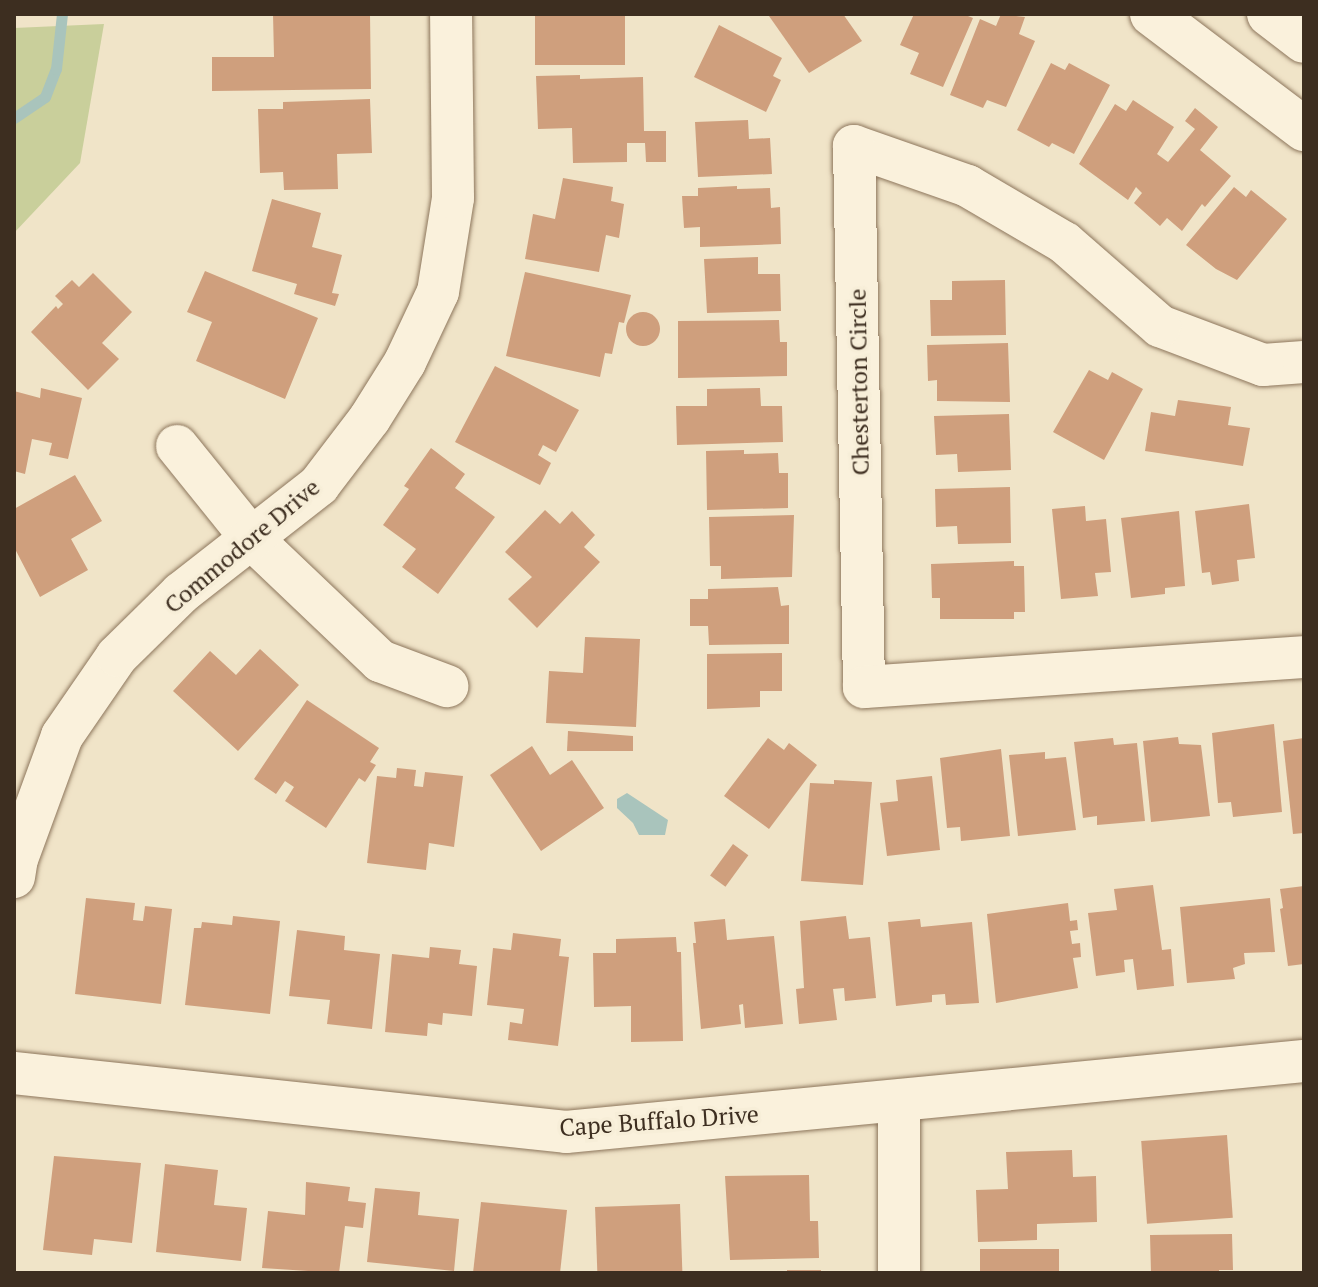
<!DOCTYPE html>
<html>
<head>
<meta charset="utf-8">
<style>
  body { margin:0 }
  #map { position:relative; width:1318px; height:1287px; overflow:hidden; background:#f0e4c8; font-family:"PT Serif",serif }
  div>[style] { position:absolute }
  .green>* { inset:0; background:#c9cf9b }
  .water>* { inset:0; background:#a9c4bc }
  .stream>* { height:11px; margin:-5.5px; padding:0 5.5px; transform-origin:5.5px; border-radius:5.5px; background:#a9c4bc }
  .building>* { inset:0; background:#cf9f7d; transform-origin:0 0 }
  .round { border-radius:50% }
  .roads { filter:drop-shadow(0 0 2px #8d765c) drop-shadow(0 0 2px #8d765c) }
  .street>* { height:42px; margin:-21px; padding:0 21px; transform-origin:21px; border-radius:21px; background:#faf1dc }
  .secondary>* { height:44px; margin:-22px; padding:0 22px; transform-origin:22px; border-radius:22px; background:#faf1dc }
  span { translate:-50% -50%; white-space:nowrap; text-align:center; line-height:1.15; -webkit-text-stroke:7px #f7eed8; paint-order:stroke }
  .street-label { font-size:24px; color:#3d2e20 }
  .frame { position:absolute; inset:0; border:16px solid #3d2e20; pointer-events:none }
</style>
</head>
<body>
<div id="map">
  <div class="green">
    <i style="clip-path:polygon(104px 24px,80px 163px,14px 233px,14px 28px)"></i>
  </div>
  <div class="water">
    <i style="clip-path:polygon(627px 793px,668px 820px,665px 835px,639px 835px,633px 823px,617px 808px,617px 799px)"></i>
  </div>
  <div class="stream">
    <i style="left:14px;top:118px;width:37px;rotate:-34deg"></i>
    <i style="left:45px;top:97px;width:30px;rotate:-69deg"></i>
    <i style="left:56px;top:69px;width:55px;rotate:-83.8deg"></i>
  </div>
  <div class="building">
    <i style="clip-path:polygon(273px 14px,370px 14px,371px 89px,212px 91px,212px 57px,274px 57px)"></i>
    <i style="left:535px;top:14px;width:90px;height:51px"></i>
    <i style="clip-path:polygon(772px 14px,843px 14px,862px 41px,809px 73px,769px 16px)"></i>
    <i style="clip-path:polygon(914px 14px,963px 14px,973px 18px,943px 87px,910px 74px,919px 53px,900px 45px)"></i>
    <i style="clip-path:polygon(1001px 14px,1025px 17px,1019px 34px,1035px 41px,1006px 107px,987px 100px,983px 108px,950px 95px,980px 19px,996px 26px)"></i>
    <i style="clip-path:polygon(719px 25px,782px 58px,773px 76px,781px 80px,766px 112px,694px 77px)"></i>
    <i style="clip-path:polygon(1051px 63px,1065px 70px,1069px 63px,1110px 85px,1074px 154px,1052px 143px,1049px 147px,1017px 130px)"></i>
    <i style="clip-path:polygon(580px 75px,580px 79px,643px 77px,644px 131px,666px 131px,666px 162px,646px 162px,645px 143px,627px 143px,627px 162px,573px 163px,572px 128px,538px 129px,536px 76px)"></i>
    <i style="clip-path:polygon(370px 99px,372px 153px,337px 154px,338px 189px,284px 190px,283px 172px,260px 173px,258px 109px,283px 109px,283px 102px)"></i>
    <i style="clip-path:polygon(1133px 100px,1174px 127px,1157px 154px,1168px 162px,1195px 129px,1185px 121px,1195px 108px,1218px 127px,1200px 150px,1231px 176px,1205px 207px,1202px 204px,1182px 231px,1167px 218px,1160px 226px,1134px 203px,1142px 193px,1136px 187px,1128px 200px,1079px 164px,1115px 104px,1126px 111px)"></i>
    <i style="clip-path:polygon(748px 120px,749px 139px,770px 138px,772px 174px,698px 177px,695px 122px)"></i>
    <i style="clip-path:polygon(563px 178px,613px 187px,611px 201px,624px 204px,619px 238px,606px 235px,599px 272px,525px 259px,533px 214px,555px 219px)"></i>
    <i style="clip-path:polygon(737px 186px,737px 189px,770px 188px,771px 208px,780px 207px,781px 244px,700px 247px,700px 227px,684px 228px,682px 196px,698px 196px,698px 188px)"></i>
    <i style="clip-path:polygon(1234px 187px,1246px 197px,1251px 190px,1287px 219px,1237px 280px,1216px 269px,1186px 245px)"></i>
    <i style="clip-path:polygon(272px 199px,321px 213px,312px 247px,342px 255px,332px 293px,339px 294px,335px 306px,294px 294px,297px 284px,252px 271px)"></i>
    <i style="clip-path:polygon(758px 257px,758px 274px,780px 274px,781px 311px,707px 313px,704px 259px)"></i>
    <i style="clip-path:polygon(205px 271px,318px 318px,285px 399px,196px 361px,212px 322px,187px 312px)"></i>
    <i style="clip-path:polygon(525px 272px,631px 295px,624px 323px,619px 322px,612px 354px,605px 353px,600px 377px,506px 356px)"></i>
    <i style="clip-path:polygon(93px 273px,132px 312px,102px 343px,119px 359px,88px 390px,31px 332px,56px 306px,58px 309px,63px 304px,55px 296px,72px 280px,79px 287px)"></i>
    <i style="clip-path:polygon(1005px 280px,1006px 335px,931px 336px,930px 300px,952px 300px,952px 281px)"></i>
    <i class="round" style="left:626px;top:312px;width:34px;height:34px"></i>
    <i style="clip-path:polygon(779px 320px,780px 342px,787px 342px,787px 376px,678px 378px,678px 321px)"></i>
    <i style="clip-path:polygon(1008px 343px,1010px 402px,937px 401px,937px 380px,928px 381px,927px 345px)"></i>
    <i style="clip-path:polygon(495px 366px,579px 410px,556px 452px,543px 445px,538px 455px,551px 463px,540px 485px,455px 442px)"></i>
    <i style="clip-path:polygon(1089px 370px,1108px 380px,1112px 372px,1143px 389px,1104px 460px,1053px 432px)"></i>
    <i style="clip-path:polygon(41px 388px,82px 398px,68px 459px,49px 455px,52px 443px,32px 439px,25px 474px,14px 471px,14px 391px,40px 398px)"></i>
    <i style="clip-path:polygon(760px 388px,761px 406px,782px 406px,783px 442px,677px 445px,676px 406px,707px 406px,707px 389px)"></i>
    <i style="clip-path:polygon(1178px 400px,1231px 407px,1228px 425px,1250px 428px,1243px 466px,1145px 451px,1151px 412px,1175px 416px)"></i>
    <i style="clip-path:polygon(1009px 414px,1011px 470px,958px 472px,957px 454px,936px 455px,934px 416px)"></i>
    <i style="clip-path:polygon(431px 448px,465px 474px,455px 488px,495px 517px,438px 594px,402px 567px,416px 549px,383px 525px,409px 489px,404px 486px)"></i>
    <i style="clip-path:polygon(744px 450px,744px 454px,778px 453px,779px 473px,788px 473px,788px 508px,707px 510px,706px 451px)"></i>
    <i style="clip-path:polygon(75px 475px,102px 521px,71px 539px,88px 570px,40px 597px,14px 547px,14px 509px)"></i>
    <i style="clip-path:polygon(1010px 487px,1011px 543px,958px 544px,957px 526px,936px 527px,935px 489px)"></i>
    <i style="clip-path:polygon(1249px 504px,1255px 558px,1237px 560px,1239px 581px,1212px 585px,1210px 572px,1202px 573px,1195px 511px)"></i>
    <i style="clip-path:polygon(1085px 506px,1086px 521px,1106px 519px,1111px 572px,1095px 573px,1098px 596px,1061px 599px,1052px 509px)"></i>
    <i style="clip-path:polygon(545px 510px,560px 524px,572px 511px,595px 535px,584px 547px,600px 562px,537px 628px,508px 599px,532px 577px,505px 552px)"></i>
    <i style="clip-path:polygon(1179px 511px,1185px 586px,1165px 588px,1165px 594px,1131px 598px,1121px 518px)"></i>
    <i style="clip-path:polygon(794px 515px,792px 577px,721px 579px,721px 566px,710px 566px,709px 517px)"></i>
    <i style="clip-path:polygon(1014px 561px,1014px 566px,1024px 566px,1025px 612px,1014px 612px,1014px 619px,940px 619px,940px 598px,932px 598px,931px 564px)"></i>
    <i style="clip-path:polygon(778px 587px,781px 606px,789px 605px,789px 644px,709px 645px,708px 626px,690px 626px,690px 599px,708px 599px,708px 589px)"></i>
    <i style="clip-path:polygon(585px 637px,640px 639px,636px 727px,546px 723px,549px 671px,583px 673px)"></i>
    <i style="clip-path:polygon(260px 649px,299px 685px,238px 751px,173px 691px,210px 651px,236px 675px)"></i>
    <i style="clip-path:polygon(782px 653px,782px 691px,760px 691px,760px 707px,707px 709px,707px 654px)"></i>
    <i style="clip-path:polygon(307px 700px,379px 748px,370px 762px,376px 765px,365px 782px,359px 778px,326px 828px,285px 801px,294px 787px,285px 781px,276px 794px,254px 779px)"></i>
    <i style="clip-path:polygon(1274px 724px,1282px 812px,1233px 817px,1231px 802px,1218px 803px,1212px 733px)"></i>
    <i style="clip-path:polygon(568px 731px,633px 736px,633px 751px,567px 751px)"></i>
    <i style="clip-path:polygon(1178px 737px,1179px 744px,1201px 745px,1210px 816px,1151px 822px,1143px 741px)"></i>
    <i style="clip-path:polygon(768px 738px,784px 750px,789px 743px,817px 765px,769px 829px,724px 796px)"></i>
    <i style="clip-path:polygon(1113px 738px,1114px 745px,1137px 743px,1145px 821px,1097px 825px,1097px 816px,1083px 818px,1074px 742px)"></i>
    <i style="clip-path:polygon(1304px 738px,1304px 833px,1293px 834px,1283px 741px)"></i>
    <i style="clip-path:polygon(532px 746px,550px 775px,572px 760px,604px 808px,541px 851px,490px 775px)"></i>
    <i style="clip-path:polygon(1001px 749px,1010px 836px,961px 841px,960px 827px,947px 828px,940px 758px)"></i>
    <i style="clip-path:polygon(1045px 752px,1045px 759px,1066px 757px,1076px 830px,1018px 836px,1009px 755px)"></i>
    <i style="clip-path:polygon(397px 768px,416px 770px,414px 786px,423px 787px,425px 772px,463px 776px,454px 847px,429px 843px,426px 870px,367px 863px,377px 776px,396px 778px)"></i>
    <i style="clip-path:polygon(932px 776px,940px 850px,887px 856px,880px 803px,898px 801px,896px 780px)"></i>
    <i style="clip-path:polygon(834px 780px,872px 782px,863px 885px,801px 881px,810px 783px,834px 784px)"></i>
    <i style="left:733px;top:844px;width:19px;height:39px;rotate:36deg"></i>
    <i style="clip-path:polygon(1153px 885px,1162px 950px,1171px 949px,1174px 986px,1137px 990px,1133px 959px,1124px 960px,1125px 972px,1096px 976px,1088px 913px,1117px 910px,1114px 889px)"></i>
    <i style="clip-path:polygon(1304px 886px,1304px 964px,1288px 966px,1280px 909px,1283px 908px,1280px 889px)"></i>
    <i style="clip-path:polygon(86px 898px,135px 903px,133px 920px,143px 921px,145px 906px,172px 909px,161px 1004px,75px 994px)"></i>
    <i style="clip-path:polygon(1270px 898px,1275px 952px,1244px 953px,1245px 964px,1233px 968px,1235px 979px,1187px 983px,1180px 907px)"></i>
    <i style="clip-path:polygon(1068px 903px,1070px 921px,1077px 920px,1078px 930px,1070px 931px,1072px 944px,1080px 943px,1081px 957px,1073px 958px,1078px 988px,996px 1003px,987px 914px)"></i>
    <i style="clip-path:polygon(233px 916px,280px 921px,270px 1014px,185px 1005px,194px 928px,201px 928px,202px 922px,232px 925px)"></i>
    <i style="clip-path:polygon(846px 916px,849px 939px,870px 937px,876px 998px,845px 1001px,844px 988px,833px 989px,837px 1020px,799px 1024px,796px 989px,804px 988px,800px 921px)"></i>
    <i style="clip-path:polygon(725px 919px,727px 940px,774px 936px,783px 1024px,745px 1028px,743px 1004px,739px 1005px,741px 1024px,701px 1029px,693px 943px,696px 943px,694px 922px)"></i>
    <i style="clip-path:polygon(920px 919px,921px 927px,972px 922px,979px 1003px,946px 1005px,945px 994px,932px 995px,932px 1002px,896px 1006px,888px 922px)"></i>
    <i style="clip-path:polygon(297px 930px,345px 936px,344px 950px,380px 954px,372px 1029px,327px 1024px,330px 1000px,289px 996px)"></i>
    <i style="clip-path:polygon(513px 933px,561px 939px,559px 956px,569px 957px,558px 1046px,508px 1040px,510px 1022px,522px 1024px,524px 1009px,487px 1005px,493px 948px,511px 950px)"></i>
    <i style="clip-path:polygon(676px 937px,677px 952px,681px 952px,683px 1041px,631px 1042px,631px 1006px,594px 1007px,593px 953px,616px 953px,616px 939px)"></i>
    <i style="clip-path:polygon(430px 947px,461px 950px,459px 964px,477px 966px,472px 1016px,443px 1013px,442px 1025px,428px 1023px,427px 1036px,385px 1032px,392px 954px,429px 958px)"></i>
    <i style="left:1227px;top:1135px;width:83px;height:86px;rotate:86deg"></i>
    <i style="clip-path:polygon(1072px 1150px,1073px 1177px,1096px 1176px,1097px 1222px,1037px 1224px,1037px 1240px,978px 1242px,976px 1190px,1008px 1189px,1006px 1152px)"></i>
    <i style="clip-path:polygon(54px 1156px,141px 1163px,132px 1243px,94px 1239px,92px 1255px,43px 1250px)"></i>
    <i style="clip-path:polygon(165px 1164px,218px 1170px,214px 1205px,247px 1208px,241px 1261px,156px 1252px)"></i>
    <i style="clip-path:polygon(809px 1175px,810px 1221px,818px 1221px,819px 1258px,730px 1260px,725px 1176px)"></i>
    <i style="clip-path:polygon(306px 1182px,350px 1187px,348px 1201px,366px 1203px,363px 1228px,345px 1226px,339px 1273px,262px 1268px,268px 1211px,305px 1215px)"></i>
    <i style="clip-path:polygon(375px 1188px,420px 1192px,418px 1215px,459px 1219px,454px 1271px,367px 1262px)"></i>
    <i style="clip-path:polygon(481px 1202px,567px 1210px,560px 1273px,473px 1273px)"></i>
    <i style="left:680px;top:1204px;width:69px;height:85px;rotate:88deg"></i>
    <i style="clip-path:polygon(1232px 1234px,1233px 1270px,1219px 1270px,1219px 1273px,1151px 1273px,1150px 1235px)"></i>
    <i style="left:1059px;top:1249px;width:24px;height:79px;rotate:90deg"></i>
    <i style="left:787px;top:1270px;width:34px;height:3px"></i>
  </div>
  <div class="roads">
    <div class="street">
      <i style="left:1304px;top:362px;width:41px;rotate:175.8deg"></i>
      <i style="left:1263px;top:365px;width:110px;rotate:-159.3deg"></i>
      <i style="left:1160px;top:326px;width:126px;rotate:-138.9deg"></i>
      <i style="left:1065px;top:243px;width:113px;rotate:-149.6deg"></i>
      <i style="left:968px;top:186px;width:121px;rotate:-160.7deg"></i>
      <i style="left:854px;top:146px;width:541px;rotate:88.94deg"></i>
      <i style="left:864px;top:687px;width:441px;rotate:-3.9deg"></i>
      <i style="left:177px;top:446px;width:119px;rotate:51.1deg"></i>
      <i style="left:252px;top:539px;width:177px;rotate:43.6deg"></i>
      <i style="left:380px;top:661px;width:72px;rotate:20.5deg"></i>
      <i style="left:14px;top:877px;width:18px;rotate:-81deg"></i>
      <i style="left:17px;top:859px;width:131px;rotate:-69.9deg"></i>
      <i style="left:62px;top:736px;width:97px;rotate:-55.5deg"></i>
      <i style="left:117px;top:656px;width:90px;rotate:-44.5deg"></i>
      <i style="left:181px;top:593px;width:175px;rotate:-38deg"></i>
      <i style="left:319px;top:485px;width:84px;rotate:-52.7deg"></i>
      <i style="left:370px;top:418px;width:66px;rotate:-58deg"></i>
      <i style="left:405px;top:362px;width:77px;rotate:-64.8deg"></i>
      <i style="left:438px;top:292px;width:95px;rotate:-80.9deg"></i>
      <i style="left:453px;top:198px;width:184px;rotate:-90.6deg"></i>
      <i style="left:14px;top:1073px;width:555px;rotate:6.1deg"></i>
      <i style="left:566px;top:1132px;width:741px;rotate:-5.5deg"></i>
      <i style="left:899px;top:1102px;width:171px;rotate:90deg"></i>
    </div>
    <div class="secondary">
      <i style="left:1152px;top:14px;width:191px;rotate:37.1deg"></i>
      <i style="left:1269px;top:14px;width:44px;rotate:37.6deg"></i>
    </div>
  </div>
  <div class="street-label">
    <span style="left:859px;top:382px;rotate:-91deg">Chesterton Circle</span>
    <span style="left:242px;top:546px;rotate:-40deg">Commodore Drive</span>
    <span style="left:659px;top:1121px;rotate:-4deg">Cape Buffalo Drive</span>
  </div>
  <div class="frame"></div>
</div>
</body>
</html>
